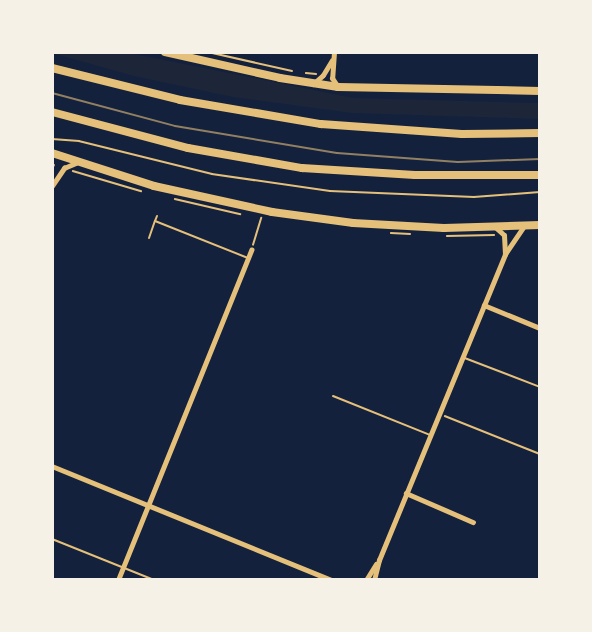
<!DOCTYPE html>
<html>
<head>
<meta charset="utf-8">
<style>
  body { margin:0 }
  #map { position:relative; width:592px; height:632px; overflow:hidden; background:#14213d; font-family:"Alegreya Sans",sans-serif }
  div>[style] { position:absolute }
  .green>* { inset:0; background:#1d2539 }
  .path>* { height:1.5px; margin:-0.75px; padding:0 0.75px; transform-origin:0.75px; border-radius:0.75px; background:#e5c07b }
  .service>* { height:2px; margin:-1px; padding:0 1px; transform-origin:1px; border-radius:1px; background:#e5c07b }
  .minor>* { height:4.5px; margin:-2.25px; padding:0 2.25px; transform-origin:2.25px; border-radius:2.25px; background:#e5c07b }
  .tertiary>* { height:5px; margin:-2.5px; padding:0 2.5px; transform-origin:2.5px; border-radius:2.5px; background:#e5c07b }
  .motorway>* { height:8px; margin:-4px; padding:0 4px; transform-origin:4px; border-radius:4px; background:#e5c07b }
  .rail>* { height:2px; margin:-1px; padding:0 1px; transform-origin:1px; border-radius:1px; background:#918062 }
  span { translate:-50% -50%; white-space:nowrap; text-align:center; line-height:1.15; -webkit-text-stroke:4.5px #f6f1e7; paint-order:stroke }
  .frame { position:absolute; inset:0; border:54px solid #f6f1e7; pointer-events:none }
</style>
</head>
<body>
<div id="map">
  <div class="green">
    <i style="clip-path:polygon(52px 53px,129px 53px,353px 98px,539px 103px,539px 119px,352px 113px,233px 97px,134px 76px)"></i>
  </div>
  <div class="path">
    <i style="left:208px;top:52px;width:86px;rotate:12.7deg"></i>
    <i style="left:306px;top:73px;width:10px;rotate:6deg"></i>
    <i style="left:52px;top:139px;width:27px;rotate:4deg"></i>
    <i style="left:79px;top:141px;width:137px;rotate:13.9deg"></i>
    <i style="left:212px;top:174px;width:119px;rotate:8.2deg"></i>
    <i style="left:330px;top:191px;width:144px;rotate:2.4deg"></i>
    <i style="left:474px;top:197px;width:66px;rotate:-4.3deg"></i>
    <i style="left:52px;top:169px;width:4px;rotate:-63deg"></i>
    <i style="left:73px;top:171px;width:71px;rotate:16.4deg"></i>
    <i style="left:175px;top:199px;width:67px;rotate:13deg"></i>
    <i style="left:391px;top:233px;width:19px;rotate:3deg"></i>
    <i style="left:447px;top:236px;width:47px;rotate:-1.2deg"></i>
    <i style="left:253px;top:245px;width:28px;rotate:-73deg"></i>
    <i style="left:445px;top:416px;width:102px;rotate:21.8deg"></i>
  </div>
  <div class="service">
    <i style="left:157px;top:216px;width:5px;rotate:112deg"></i>
    <i style="left:155px;top:221px;width:100px;rotate:21.7deg"></i>
    <i style="left:149px;top:238px;width:18px;rotate:-71deg"></i>
    <i style="left:462px;top:357px;width:84px;rotate:21deg"></i>
    <i style="left:333px;top:396px;width:105px;rotate:21.9deg"></i>
    <i style="left:52px;top:539px;width:110px;rotate:21.9deg"></i>
  </div>
  <div class="minor">
    <i style="left:52px;top:186px;width:22px;rotate:-56deg"></i>
    <i style="left:64px;top:168px;width:13px;rotate:-23deg"></i>
    <i style="left:484px;top:305px;width:61px;rotate:22.3deg"></i>
    <i style="left:52px;top:466px;width:301px;rotate:22.2deg"></i>
    <i style="left:406px;top:493px;width:73px;rotate:23.4deg"></i>
    <i style="left:118px;top:580px;width:356px;rotate:-68deg"></i>
  </div>
  <div class="tertiary">
    <i style="left:334px;top:52px;width:26px;rotate:94deg"></i>
    <i style="left:332px;top:78px;width:11px;rotate:56deg"></i>
    <i style="left:313px;top:84px;width:13px;rotate:-42deg"></i>
    <i style="left:323px;top:75px;width:17px;rotate:-59deg"></i>
    <i style="left:505px;top:254px;width:34px;rotate:-56deg"></i>
    <i style="left:366px;top:580px;width:19px;rotate:-58deg"></i>
    <i style="left:374px;top:580px;width:21px;rotate:-76deg"></i>
    <i style="left:379px;top:560px;width:331px;rotate:-67.6deg"></i>
    <i style="left:505px;top:254px;width:19px;rotate:-93deg"></i>
    <i style="left:504px;top:235px;width:12px;rotate:-138deg"></i>
  </div>
  <div class="motorway">
    <i style="left:165px;top:52px;width:118px;rotate:12.7deg"></i>
    <i style="left:280px;top:78px;width:59px;rotate:8.8deg"></i>
    <i style="left:338px;top:87px;width:202px;rotate:1.1deg"></i>
    <i style="left:52px;top:68px;width:132px;rotate:14deg"></i>
    <i style="left:180px;top:100px;width:143px;rotate:9.7deg"></i>
    <i style="left:321px;top:124px;width:141px;rotate:4.1deg"></i>
    <i style="left:462px;top:134px;width:78px;rotate:-0.7deg"></i>
    <i style="left:52px;top:112px;width:141px;rotate:14.8deg"></i>
    <i style="left:188px;top:148px;width:116px;rotate:10deg"></i>
    <i style="left:302px;top:168px;width:113px;rotate:3.5deg"></i>
    <i style="left:415px;top:175px;width:125px"></i>
    <i style="left:52px;top:153px;width:107px;rotate:17.9deg"></i>
    <i style="left:154px;top:186px;width:121px;rotate:12.4deg"></i>
    <i style="left:272px;top:212px;width:82px;rotate:7.7deg"></i>
    <i style="left:353px;top:223px;width:91px;rotate:3.1deg"></i>
    <i style="left:444px;top:228px;width:96px;rotate:-1.8deg"></i>
  </div>
  <div class="rail">
    <i style="left:52px;top:93px;width:127px;rotate:15deg"></i>
    <i style="left:175px;top:126px;width:164px;rotate:9.5deg"></i>
    <i style="left:337px;top:153px;width:121px;rotate:4.3deg"></i>
    <i style="left:458px;top:162px;width:82px;rotate:-2.1deg"></i>
  </div>
  <div class="frame"></div>
</div>
</body>
</html>
